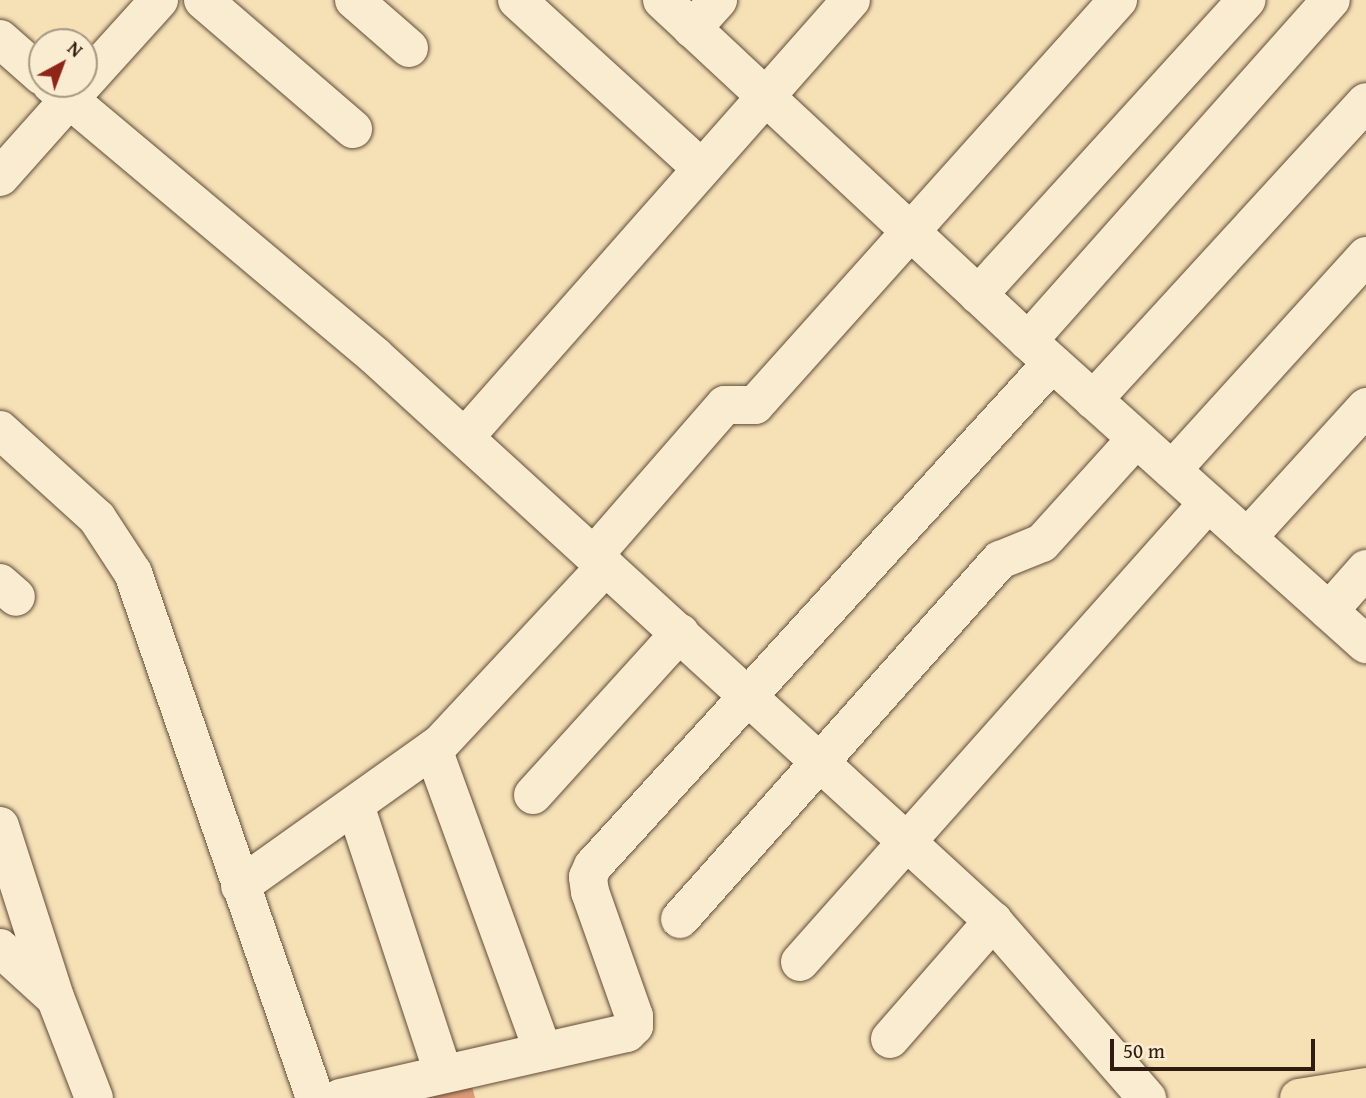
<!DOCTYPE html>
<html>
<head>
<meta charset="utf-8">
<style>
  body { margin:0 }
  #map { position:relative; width:1366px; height:1098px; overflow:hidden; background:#f6e1b7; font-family:"Gentium Book Plus",serif }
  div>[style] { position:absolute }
  .building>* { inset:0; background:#dc9a75 }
  .roads { filter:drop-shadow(0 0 2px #614c39) drop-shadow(0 0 2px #614c39) }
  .minor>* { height:38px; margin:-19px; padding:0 19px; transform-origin:19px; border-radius:19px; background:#f9ecd0 }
  .major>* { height:38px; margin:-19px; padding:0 19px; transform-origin:19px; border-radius:19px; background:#f6e1b7 }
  span { translate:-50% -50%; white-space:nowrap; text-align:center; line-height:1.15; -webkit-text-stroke:5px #f9ecd0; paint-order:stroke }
  .north { position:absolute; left:28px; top:28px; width:70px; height:70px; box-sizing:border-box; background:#f9ecd0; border:2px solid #a89883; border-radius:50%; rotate:41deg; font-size:19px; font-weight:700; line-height:28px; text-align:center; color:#2f1b0f }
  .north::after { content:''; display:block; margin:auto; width:24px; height:32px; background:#8f2418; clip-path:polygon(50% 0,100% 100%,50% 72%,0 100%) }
  .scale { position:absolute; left:1110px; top:1039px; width:205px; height:32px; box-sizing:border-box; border:4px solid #2f1b0f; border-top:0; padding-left:9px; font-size:21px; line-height:24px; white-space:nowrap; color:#2f1b0f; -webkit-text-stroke:5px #f9ecd0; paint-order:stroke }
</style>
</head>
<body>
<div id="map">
  <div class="building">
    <i style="clip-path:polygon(469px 1074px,475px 1098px,374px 1098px)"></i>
  </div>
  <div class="roads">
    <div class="minor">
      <i style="left:203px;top:0;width:198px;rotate:40.7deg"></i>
      <i style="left:354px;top:0;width:73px;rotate:41.1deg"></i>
      <i style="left:517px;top:0;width:249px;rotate:42.4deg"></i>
      <i style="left:662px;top:0;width:500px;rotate:42.97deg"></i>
      <i style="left:1028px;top:341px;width:454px;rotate:41.9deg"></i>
      <i style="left:692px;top:29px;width:39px;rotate:-48deg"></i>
      <i style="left:0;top:39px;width:56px;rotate:41.4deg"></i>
      <i style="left:84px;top:83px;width:112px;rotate:-47.9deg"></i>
      <i style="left:51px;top:84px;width:423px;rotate:40deg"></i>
      <i style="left:375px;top:356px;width:721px;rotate:42.41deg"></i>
      <i style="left:907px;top:842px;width:117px;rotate:42.6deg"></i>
      <i style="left:993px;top:921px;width:235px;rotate:49deg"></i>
      <i style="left:0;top:177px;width:125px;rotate:-48.3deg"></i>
      <i style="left:978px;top:295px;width:399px;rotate:-47.7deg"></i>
      <i style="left:1028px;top:341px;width:456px;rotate:-48.4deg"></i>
      <i style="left:1093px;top:400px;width:404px;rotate:-47.5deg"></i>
      <i style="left:0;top:430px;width:131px;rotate:42.2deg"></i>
      <i style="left:97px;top:518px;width:66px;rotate:56.8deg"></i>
      <i style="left:133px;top:573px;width:556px;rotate:70.88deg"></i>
      <i style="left:465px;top:437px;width:583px;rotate:-48.55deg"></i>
      <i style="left:1172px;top:470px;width:289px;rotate:-47.8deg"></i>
      <i style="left:1247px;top:538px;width:177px;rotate:-47.7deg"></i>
      <i style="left:594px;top:555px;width:199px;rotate:-48.9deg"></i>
      <i style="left:725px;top:405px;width:30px"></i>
      <i style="left:755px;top:405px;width:544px;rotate:-48.13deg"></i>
      <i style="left:0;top:583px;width:21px;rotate:41deg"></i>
      <i style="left:1329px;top:611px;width:56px;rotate:-48.6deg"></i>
      <i style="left:433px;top:749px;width:321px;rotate:70deg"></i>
      <i style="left:533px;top:795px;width:219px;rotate:-47.8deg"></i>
      <i style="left:355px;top:805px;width:282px;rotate:71.8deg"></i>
      <i style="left:0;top:826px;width:180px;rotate:72.2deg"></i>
      <i style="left:55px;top:997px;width:108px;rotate:68.9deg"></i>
      <i style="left:240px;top:886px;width:245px;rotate:-35.4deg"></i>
      <i style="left:440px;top:744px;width:243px;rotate:-47deg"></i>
      <i style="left:680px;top:919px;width:481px;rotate:-48.3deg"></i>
      <i style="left:1000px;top:560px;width:45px;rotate:-22deg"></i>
      <i style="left:1042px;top:543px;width:140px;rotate:-47.9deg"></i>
      <i style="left:0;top:948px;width:72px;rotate:42.2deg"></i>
      <i style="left:800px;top:962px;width:614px;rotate:-48.37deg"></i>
      <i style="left:890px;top:1039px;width:157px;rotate:-48.9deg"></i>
      <i style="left:340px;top:1098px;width:294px;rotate:-12.8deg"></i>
      <i style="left:627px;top:1033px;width:10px;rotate:-45deg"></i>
      <i style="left:634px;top:1026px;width:10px;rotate:-90deg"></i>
      <i style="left:634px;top:1016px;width:132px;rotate:-109.5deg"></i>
      <i style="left:590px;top:892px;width:15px;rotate:-98deg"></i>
      <i style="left:588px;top:877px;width:12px;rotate:-66deg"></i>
      <i style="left:593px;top:866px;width:681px;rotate:-47.62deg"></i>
    </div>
    <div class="major">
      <i style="left:1299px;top:1098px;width:68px;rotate:-9.3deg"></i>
    </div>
  </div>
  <div class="north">N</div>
  <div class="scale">50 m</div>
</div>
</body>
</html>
